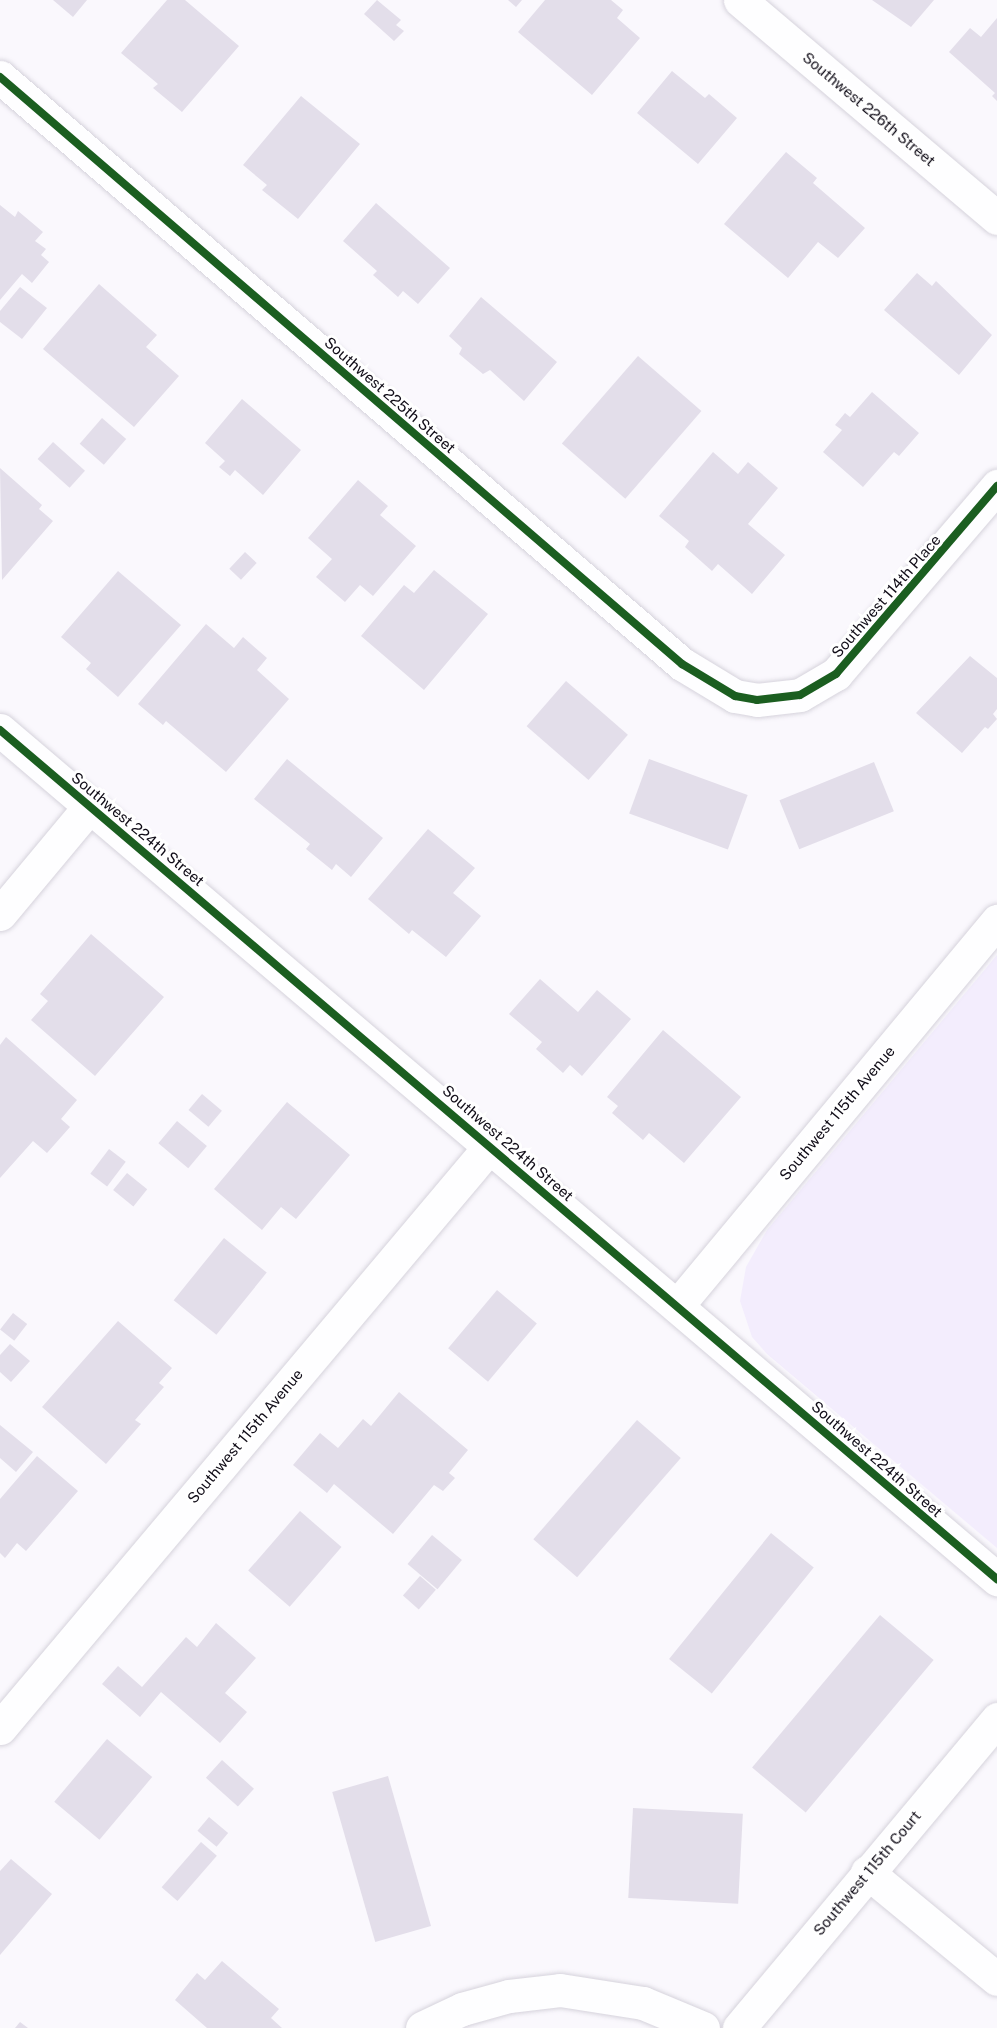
<!DOCTYPE html>
<html>
<head>
<meta charset="utf-8">
<style>
  body { margin:0 }
  #map { position:relative; width:997px; height:2028px; overflow:hidden; background:#faf8fd; font-family:"Public Sans",sans-serif }
  div>[style] { position:absolute }
  .green>* { inset:0; background:#f3edfd }
  .building>* { inset:0; background:#e3deea; transform-origin:0 0 }
  .roads { filter:drop-shadow(0 0 2px #d6d3dc) drop-shadow(0 0 2px #d6d3dc) }
  .minor>* { height:33px; margin:-16.5px; padding:0 16.5px; transform-origin:16.5px; border-radius:16.5px; background:#fefeff }
  .cycleway>* { height:8px; margin:-4px; padding:0 4px; transform-origin:4px; border-radius:4px; background:#1b5e20 }
  span { translate:-50% -50%; white-space:nowrap; text-align:center; line-height:1.15; -webkit-text-stroke:6px #fff; paint-order:stroke }
  .street-label { font-size:15px; color:#0f0b16 }
</style>
</head>
<body>
<div id="map">
  <div class="green">
    <i style="clip-path:polygon(997px 955px,997px 1548px,767px 1354px,752px 1337px,740px 1301px,746px 1267px,767px 1230px)"></i>
  </div>
  <div class="building">
    <i style="clip-path:polygon(53px 0,87px 0,73px 17px)"></i>
    <i style="clip-path:polygon(167px 0,185px 0,239px 46px,182px 112px,153px 88px,158px 84px,121px 53px)"></i>
    <i style="clip-path:polygon(377px 0,401px 20px,396px 25px,404px 31px,394px 41px,364px 14px)"></i>
    <i style="clip-path:polygon(508px 0,522px 0,516px 7px)"></i>
    <i style="clip-path:polygon(545px 0,611px 0,623px 10px,617px 18px,640px 38px,592px 95px,518px 32px)"></i>
    <i style="clip-path:polygon(872px 0,934px 0,911px 27px)"></i>
    <i style="clip-path:polygon(997px 18px,997px 101px,992px 96px,995px 93px,949px 52px,970px 28px,981px 37px)"></i>
    <i style="clip-path:polygon(672px 71px,705px 98px,709px 94px,737px 118px,698px 164px,637px 113px)"></i>
    <i style="clip-path:polygon(301px 96px,360px 144px,298px 219px,262px 190px,267px 185px,243px 165px)"></i>
    <i style="clip-path:polygon(786px 152px,817px 178px,813px 183px,865px 228px,838px 258px,818px 242px,788px 278px,724px 224px)"></i>
    <i style="clip-path:polygon(376px 203px,450px 268px,418px 304px,403px 291px,398px 297px,373px 275px,377px 271px,343px 241px)"></i>
    <i style="clip-path:polygon(0 205px,15px 217px,18px 211px,43px 232px,35px 241px,46px 249px,41px 255px,49px 262px,32px 283px,22px 274px,0 300px)"></i>
    <i style="clip-path:polygon(917px 273px,932px 286px,936px 281px,992px 335px,959px 375px,884px 310px)"></i>
    <i style="clip-path:polygon(99px 284px,157px 335px,146px 347px,179px 376px,134px 427px,43px 349px)"></i>
    <i style="clip-path:polygon(20px 287px,47px 308px,22px 339px,0 322px,0 311px)"></i>
    <i style="clip-path:polygon(481px 297px,557px 362px,524px 401px,490px 370px,483px 374px,459px 354px,462px 348px,449px 336px)"></i>
    <i style="left:638px;top:356px;width:84px;height:116px;rotate:41deg"></i>
    <i style="clip-path:polygon(872px 392px,919px 433px,899px 456px,894px 452px,863px 487px,823px 452px,842px 430px,835px 425px,845px 413px,850px 417px)"></i>
    <i style="clip-path:polygon(242px 399px,301px 450px,263px 495px,235px 470px,230px 476px,219px 467px,225px 461px,205px 443px)"></i>
    <i style="left:102px;top:418px;width:32px;height:34px;rotate:41deg"></i>
    <i style="left:53px;top:442px;width:43px;height:23px;rotate:42deg"></i>
    <i style="clip-path:polygon(713px 452px,738px 474px,748px 462px,778px 488px,748px 524px,785px 555px,752px 594px,718px 564px,712px 571px,685px 547px,689px 541px,659px 516px)"></i>
    <i style="clip-path:polygon(0 468px,42px 505px,39px 509px,53px 521px,2px 580px)"></i>
    <i style="clip-path:polygon(358px 480px,388px 506px,380px 515px,416px 546px,373px 596px,360px 585px,345px 602px,316px 577px,332px 559px,308px 538px)"></i>
    <i style="left:245px;top:552px;width:16px;height:23px;rotate:43deg"></i>
    <i style="clip-path:polygon(434px 570px,488px 614px,424px 690px,361px 636px,404px 585px,414px 593px)"></i>
    <i style="clip-path:polygon(118px 571px,181px 625px,118px 697px,86px 669px,91px 663px,61px 637px)"></i>
    <i style="clip-path:polygon(206px 624px,234px 648px,243px 637px,267px 658px,257px 670px,289px 699px,226px 772px,166px 721px,163px 725px,138px 704px)"></i>
    <i style="clip-path:polygon(970px 656px,997px 678px,997px 709px,993px 714px,997px 719px,988px 729px,985px 727px,962px 753px,916px 713px)"></i>
    <i style="left:566px;top:681px;width:82px;height:60px;rotate:41deg"></i>
    <i style="clip-path:polygon(287px 759px,383px 838px,351px 877px,336px 864px,332px 870px,306px 849px,310px 844px,254px 799px)"></i>
    <i style="left:649px;top:759px;width:105px;height:58px;rotate:20deg"></i>
    <i style="left:874px;top:762px;width:53px;height:102px;rotate:68deg"></i>
    <i style="clip-path:polygon(428px 829px,475px 868px,453px 893px,481px 916px,446px 957px,412px 930px,409px 934px,368px 899px)"></i>
    <i style="clip-path:polygon(91px 934px,164px 997px,95px 1076px,31px 1020px,48px 1001px,40px 994px)"></i>
    <i style="clip-path:polygon(540px 979px,578px 1012px,597px 990px,631px 1019px,582px 1076px,570px 1065px,563px 1073px,536px 1049px,542px 1042px,509px 1014px)"></i>
    <i style="clip-path:polygon(663px 1030px,741px 1097px,684px 1163px,649px 1133px,643px 1140px,612px 1113px,618px 1106px,607px 1097px)"></i>
    <i style="clip-path:polygon(6px 1037px,77px 1100px,61px 1119px,70px 1127px,47px 1153px,33px 1141px,0 1178px,0 1045px)"></i>
    <i style="left:202px;top:1094px;width:26px;height:21px;rotate:40deg"></i>
    <i style="clip-path:polygon(287px 1102px,350px 1155px,296px 1219px,281px 1207px,262px 1230px,214px 1189px)"></i>
    <i style="left:177px;top:1121px;width:39px;height:29px;rotate:40deg"></i>
    <i style="left:109px;top:1149px;width:21px;height:31px;rotate:37deg"></i>
    <i style="left:127px;top:1173px;width:26px;height:22px;rotate:39deg"></i>
    <i style="left:224px;top:1238px;width:55px;height:80px;rotate:39deg"></i>
    <i style="left:497px;top:1290px;width:52px;height:76px;rotate:40deg"></i>
    <i style="left:13px;top:1313px;width:18px;height:21px;rotate:38deg"></i>
    <i style="clip-path:polygon(118px 1321px,172px 1368px,159px 1383px,164px 1387px,135px 1420px,141px 1424px,106px 1464px,42px 1407px)"></i>
    <i style="clip-path:polygon(10px 1344px,30px 1361px,11px 1382px,0 1372px,0 1355px)"></i>
    <i style="clip-path:polygon(399px 1392px,468px 1450px,449px 1473px,455px 1478px,443px 1491px,434px 1485px,393px 1534px,334px 1484px,327px 1493px,293px 1465px,320px 1433px,338px 1448px,363px 1419px,371px 1426px)"></i>
    <i style="left:637px;top:1420px;width:58px;height:158px;rotate:41deg"></i>
    <i style="clip-path:polygon(0 1425px,33px 1452px,16px 1472px,0 1458px)"></i>
    <i style="clip-path:polygon(37px 1456px,78px 1491px,26px 1551px,17px 1543px,5px 1558px,0 1553px,0 1499px)"></i>
    <i style="left:300px;top:1511px;width:55px;height:79px;rotate:41deg"></i>
    <i style="left:771px;top:1533px;width:55px;height:162px;rotate:39deg"></i>
    <i style="left:432px;top:1535px;width:39px;height:38px;rotate:40deg"></i>
    <i style="left:420px;top:1576px;width:21px;height:26px;rotate:41deg"></i>
    <i style="left:880px;top:1615px;width:70px;height:199px;rotate:40deg"></i>
    <i style="clip-path:polygon(216px 1623px,256px 1658px,225px 1693px,247px 1712px,220px 1743px,161px 1692px,140px 1717px,102px 1684px,118px 1666px,142px 1687px,186px 1637px,197px 1647px)"></i>
    <i style="left:107px;top:1739px;width:59px;height:82px;rotate:40deg"></i>
    <i style="left:222px;top:1760px;width:43px;height:24px;rotate:42deg"></i>
    <i style="left:388px;top:1776px;width:156px;height:58px;rotate:74deg"></i>
    <i style="left:633px;top:1808px;width:110px;height:90px;rotate:3deg"></i>
    <i style="left:209px;top:1817px;width:25px;height:18px;rotate:40deg"></i>
    <i style="left:201px;top:1842px;width:21px;height:60px;rotate:41deg"></i>
    <i style="clip-path:polygon(11px 1859px,52px 1894px,0 1955px,0 1871px)"></i>
    <i style="clip-path:polygon(222px 1961px,279px 2009px,271px 2018px,282px 2028px,207px 2028px,175px 2000px,197px 1973px,205px 1980px)"></i>
    <i style="clip-path:polygon(20px 2022px,28px 2028px,15px 2028px)"></i>
  </div>
  <div class="roads">
    <div class="minor">
      <i style="left:740px;top:0;width:337px;rotate:40.3deg"></i>
      <i style="left:0;top:77px;width:900px;rotate:40.72deg"></i>
      <i style="left:682px;top:664px;width:62px;rotate:31.1deg"></i>
      <i style="left:735px;top:696px;width:22px;rotate:10deg"></i>
      <i style="left:757px;top:700px;width:43px;rotate:-6.6deg"></i>
      <i style="left:800px;top:695px;width:42px;rotate:-30.3deg"></i>
      <i style="left:836px;top:674px;width:248px;rotate:-49.4deg"></i>
      <i style="left:0;top:730px;width:1310px;rotate:40.42deg"></i>
      <i style="left:0;top:914px;width:141px;rotate:-50.2deg"></i>
      <i style="left:677px;top:1306px;width:501px;rotate:-50.27deg"></i>
      <i style="left:0;top:1728px;width:762px;rotate:-49.9deg"></i>
      <i style="left:867px;top:1872px;width:168px;rotate:39.5deg"></i>
      <i style="left:422px;top:2028px;width:44px;rotate:-25.4deg"></i>
      <i style="left:462px;top:2009px;width:49px;rotate:-15.5deg"></i>
      <i style="left:509px;top:1996px;width:51px;rotate:-6.7deg"></i>
      <i style="left:560px;top:1990px;width:84px;rotate:8.9deg"></i>
      <i style="left:643px;top:2003px;width:65px;rotate:22.6deg"></i>
      <i style="left:739px;top:2028px;width:403px;rotate:-50.1deg"></i>
    </div>
  </div>
  <div class="cycleway">
    <i style="left:0;top:77px;width:900px;rotate:40.72deg"></i>
    <i style="left:682px;top:664px;width:62px;rotate:31.1deg"></i>
    <i style="left:735px;top:696px;width:22px;rotate:10deg"></i>
    <i style="left:757px;top:700px;width:43px;rotate:-6.6deg"></i>
    <i style="left:800px;top:695px;width:42px;rotate:-30.3deg"></i>
    <i style="left:836px;top:674px;width:248px;rotate:-49.4deg"></i>
    <i style="left:0;top:730px;width:1310px;rotate:40.42deg"></i>
  </div>
  <div class="street-label">
    <span style="left:869px;top:109px;rotate:40deg">Southwest 226th Street</span>
    <span style="left:390px;top:395px;rotate:41deg">Southwest 225th Street</span>
    <span style="left:886px;top:596px;rotate:-49deg">Southwest 114th Place</span>
    <span style="left:138px;top:829px;rotate:40deg">Southwest 224th Street</span>
    <span style="left:837px;top:1113px;rotate:-50deg">Southwest 115th Avenue</span>
    <span style="left:508px;top:1143px;rotate:41deg">Southwest 224th Street</span>
    <span style="left:245px;top:1436px;rotate:-50deg">Southwest 115th Avenue</span>
    <span style="left:877px;top:1459px;rotate:41deg">Southwest 224th Street</span>
    <span style="left:867px;top:1873px;rotate:-50deg">Southwest 115th Court</span>
  </div>
</div>
</body>
</html>
